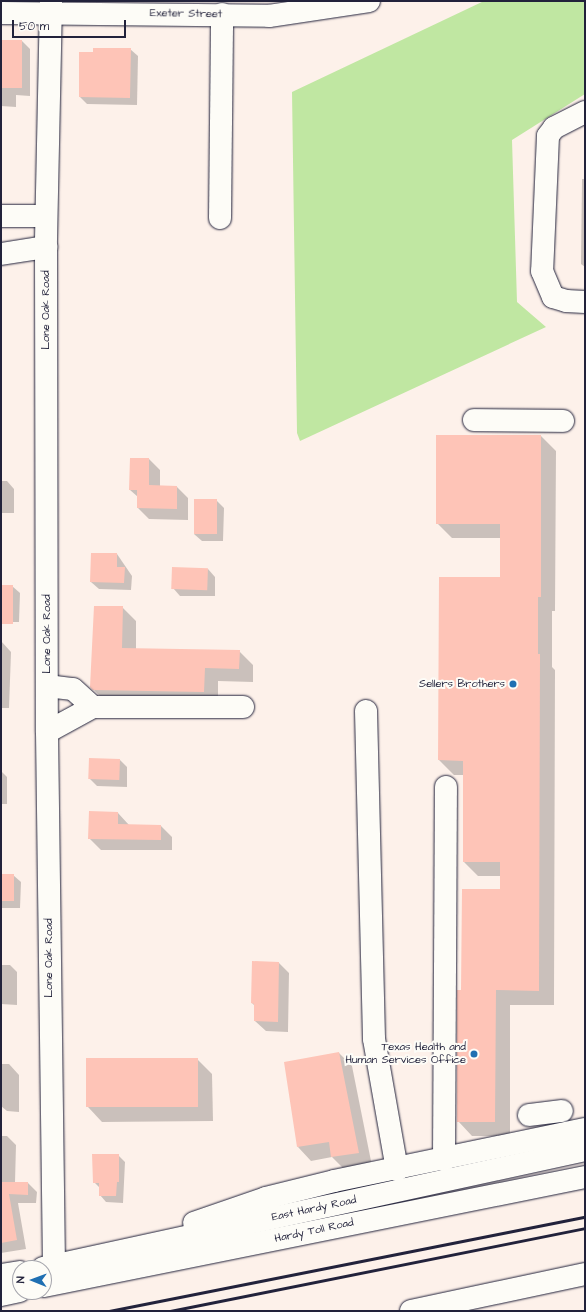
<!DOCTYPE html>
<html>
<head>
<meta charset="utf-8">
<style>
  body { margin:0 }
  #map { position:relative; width:586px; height:1312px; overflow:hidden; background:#fdf1ea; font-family:"Architects Daughter",sans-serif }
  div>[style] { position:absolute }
  .green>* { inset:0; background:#c0e7a2 }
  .shadow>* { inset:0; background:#0003 }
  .building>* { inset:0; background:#fec4b7; transform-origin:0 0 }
  .roads { filter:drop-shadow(0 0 1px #22223b) drop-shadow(0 0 1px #22223b) }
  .minor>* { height:22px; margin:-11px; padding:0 11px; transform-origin:11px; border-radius:11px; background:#fdfcf7 }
  .major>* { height:22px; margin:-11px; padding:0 11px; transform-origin:11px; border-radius:11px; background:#fdfcf7 }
  .highway>* { height:22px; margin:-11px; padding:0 11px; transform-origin:11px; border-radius:11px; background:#fdfcf7 }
  .rail>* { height:3px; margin:-1.5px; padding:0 1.5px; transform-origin:1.5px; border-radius:1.5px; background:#22223b }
  .dots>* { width:11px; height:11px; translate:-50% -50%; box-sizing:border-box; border:2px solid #fdfcf7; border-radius:50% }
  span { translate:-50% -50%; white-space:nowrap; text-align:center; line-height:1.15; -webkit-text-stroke:4px #fdfcf7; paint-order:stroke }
  .street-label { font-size:11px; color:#22223b }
  .poi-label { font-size:11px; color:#22223b }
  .right { translate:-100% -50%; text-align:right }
  .frame { position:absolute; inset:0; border:2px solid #22223b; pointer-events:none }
  .north { position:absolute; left:12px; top:1260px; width:40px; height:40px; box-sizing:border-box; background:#fdfcf7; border:1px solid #a5a5ac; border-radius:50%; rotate:271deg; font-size:11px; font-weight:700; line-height:16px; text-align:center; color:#22223b }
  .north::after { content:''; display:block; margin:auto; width:14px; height:18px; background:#1f6fb2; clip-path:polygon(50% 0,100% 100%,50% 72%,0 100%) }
  .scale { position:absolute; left:12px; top:20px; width:114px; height:18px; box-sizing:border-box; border:2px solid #22223b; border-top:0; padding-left:5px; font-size:12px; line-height:14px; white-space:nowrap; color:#22223b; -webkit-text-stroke:3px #fdfcf7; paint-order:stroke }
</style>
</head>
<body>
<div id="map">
  <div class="green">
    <i style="clip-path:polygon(484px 1px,585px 1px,585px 94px,512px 140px,517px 302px,546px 327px,300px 441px,297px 433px,292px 92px)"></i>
  </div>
  <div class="shadow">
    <i style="clip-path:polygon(1px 41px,22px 41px,30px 49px,30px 96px,16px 95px,16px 107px,1px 106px)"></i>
    <i style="clip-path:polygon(130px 49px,138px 56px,137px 105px,87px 104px,80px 97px)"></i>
    <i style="clip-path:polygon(582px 179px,585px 179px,585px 267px,581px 264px)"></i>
    <i style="clip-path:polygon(541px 436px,556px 451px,555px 611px,552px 611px,552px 667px,555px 670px,554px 1005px,510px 1005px,510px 1136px,472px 1136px,458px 1121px,462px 991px,501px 890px,501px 876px,478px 876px,464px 862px,464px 775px,454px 775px,439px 760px,501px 578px,501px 538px,452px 538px,437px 523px)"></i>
    <i style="clip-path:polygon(149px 459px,160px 470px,160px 487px,177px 487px,188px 498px,188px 520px,149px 519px,138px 508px,138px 497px,130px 490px)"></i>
    <i style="clip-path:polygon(1px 481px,7px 481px,14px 489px,14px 513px,1px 513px)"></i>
    <i style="clip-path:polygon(216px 500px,224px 508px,223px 541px,202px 541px,194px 534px)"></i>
    <i style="clip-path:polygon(117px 554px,132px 576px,131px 590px,99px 589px,91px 582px)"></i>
    <i style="clip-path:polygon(208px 569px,215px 577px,215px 596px,180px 596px,173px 588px)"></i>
    <i style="clip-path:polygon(1px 586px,12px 586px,20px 593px,19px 622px,1px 622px)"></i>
    <i style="clip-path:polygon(122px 607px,136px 621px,136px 650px,239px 651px,253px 665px,253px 682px,218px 681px,218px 705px,107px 703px,91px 687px)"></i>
    <i style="clip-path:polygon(1px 641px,11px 652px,9px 708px,1px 708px)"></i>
    <i style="clip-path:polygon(120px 760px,127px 767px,127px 787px,97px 786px,90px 779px)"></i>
    <i style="clip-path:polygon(1px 771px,7px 777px,7px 804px,1px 804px)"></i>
    <i style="clip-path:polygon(118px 813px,129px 825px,161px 826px,172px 837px,172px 850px,101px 850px,89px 838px)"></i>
    <i style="clip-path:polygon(1px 875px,13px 875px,21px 882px,20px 908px,1px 908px)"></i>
    <i style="clip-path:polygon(279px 963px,289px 973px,288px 1032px,266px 1031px,255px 1021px,255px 1006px,252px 1003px)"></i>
    <i style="clip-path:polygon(1px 965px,10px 965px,17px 972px,17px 1005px,1px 1004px)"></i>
    <i style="clip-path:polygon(339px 1053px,352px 1066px,372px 1166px,346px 1171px,332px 1157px,311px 1161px,298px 1147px)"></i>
    <i style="clip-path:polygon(197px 1059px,212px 1074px,213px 1121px,102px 1122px,88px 1107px)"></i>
    <i style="clip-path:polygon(1px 1064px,9px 1064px,19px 1075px,19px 1112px,7px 1111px,1px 1106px)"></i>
    <i style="clip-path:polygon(1px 1136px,7px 1136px,16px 1145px,15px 1183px,28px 1183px,37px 1192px,36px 1203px,18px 1203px,26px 1249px,1px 1253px)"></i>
    <i style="clip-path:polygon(118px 1155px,125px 1162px,123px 1203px,106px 1202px,100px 1195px,100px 1188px,94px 1182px)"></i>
  </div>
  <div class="building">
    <i style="left:1px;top:40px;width:21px;height:48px"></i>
    <i style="clip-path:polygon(93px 48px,131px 48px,130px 98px,79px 97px,79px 52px,93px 52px)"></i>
    <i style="clip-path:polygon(436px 435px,541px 435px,541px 597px,538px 597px,538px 654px,540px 654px,539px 991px,496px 990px,495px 1122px,457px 1122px,457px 990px,461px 990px,462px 889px,500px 889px,500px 862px,463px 862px,463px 761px,438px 760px,439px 577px,500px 577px,500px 524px,436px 524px)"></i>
    <i style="clip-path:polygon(130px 458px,149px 458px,149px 485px,177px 486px,177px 509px,137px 508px,137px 490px,129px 490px)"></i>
    <i style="left:194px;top:499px;width:23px;height:35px"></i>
    <i style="clip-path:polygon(91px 553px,117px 553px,117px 567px,125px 567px,124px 583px,90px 582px)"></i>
    <i style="left:172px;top:567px;width:36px;height:22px;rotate:2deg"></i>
    <i style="left:1px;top:585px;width:12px;height:39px"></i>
    <i style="clip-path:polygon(94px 606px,123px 606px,122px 648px,240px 650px,239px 669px,205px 668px,204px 692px,93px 690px,90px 687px)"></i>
    <i style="left:89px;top:758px;width:31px;height:21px;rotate:2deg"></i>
    <i style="clip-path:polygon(89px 811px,118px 812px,118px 824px,161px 825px,161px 840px,88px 839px)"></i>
    <i style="left:1px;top:874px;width:13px;height:27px"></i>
    <i style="clip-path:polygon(252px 961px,279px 962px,278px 1022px,254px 1021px,254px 1004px,251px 1003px)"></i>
    <i style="clip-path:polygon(339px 1052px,359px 1153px,331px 1157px,329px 1142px,297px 1147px,284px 1062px)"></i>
    <i style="left:198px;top:1058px;width:49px;height:112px;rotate:90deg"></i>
    <i style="clip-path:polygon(92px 1154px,119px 1154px,119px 1182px,117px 1182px,116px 1196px,99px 1196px,99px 1183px,93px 1183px)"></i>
    <i style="clip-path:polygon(1px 1182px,28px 1182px,28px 1195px,9px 1194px,17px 1240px,1px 1243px)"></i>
  </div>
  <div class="roads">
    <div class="minor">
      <i style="left:51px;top:1px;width:246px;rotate:91.2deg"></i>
      <i style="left:46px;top:247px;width:485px;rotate:89.9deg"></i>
      <i style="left:47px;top:732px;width:534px;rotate:89.25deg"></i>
      <i style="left:1px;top:13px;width:268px;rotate:0.6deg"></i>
      <i style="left:269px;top:16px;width:101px;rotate:-8.5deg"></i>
      <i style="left:585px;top:112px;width:35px;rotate:153deg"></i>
      <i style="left:554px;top:128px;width:10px;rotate:127deg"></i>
      <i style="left:548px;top:136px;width:135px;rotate:92.5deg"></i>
      <i style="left:542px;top:271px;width:28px;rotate:67deg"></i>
      <i style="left:553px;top:297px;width:14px;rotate:17deg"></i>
      <i style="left:566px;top:301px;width:19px;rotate:3deg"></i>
      <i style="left:1px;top:216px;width:45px"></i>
      <i style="left:220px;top:218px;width:204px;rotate:-89.4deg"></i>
      <i style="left:1px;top:254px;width:46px;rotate:-8.8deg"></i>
      <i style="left:474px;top:420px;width:89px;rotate:0.6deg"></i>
      <i style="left:47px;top:686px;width:26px;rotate:7deg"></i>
      <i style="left:73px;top:689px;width:27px;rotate:42deg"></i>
      <i style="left:366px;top:711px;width:328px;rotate:88.6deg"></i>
      <i style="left:374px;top:1039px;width:133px;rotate:80deg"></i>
      <i style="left:47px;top:732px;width:52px;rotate:-28.5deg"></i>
      <i style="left:93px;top:707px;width:150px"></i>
      <i style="left:529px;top:1115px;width:33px;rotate:-7deg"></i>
      <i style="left:444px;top:1160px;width:373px;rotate:-89.7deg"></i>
    </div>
    <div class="major">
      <i style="left:194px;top:1223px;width:76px;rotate:-19.1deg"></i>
      <i style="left:266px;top:1198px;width:70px;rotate:-14deg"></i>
      <i style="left:334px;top:1181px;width:256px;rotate:-11.7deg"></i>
      <i style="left:43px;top:1268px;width:555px;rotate:-12.28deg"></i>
      <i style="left:1px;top:1275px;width:19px;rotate:-9deg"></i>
    </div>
    <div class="highway">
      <i style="left:44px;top:1286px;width:552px;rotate:-11.39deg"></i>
      <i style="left:1px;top:1295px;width:19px;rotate:-12deg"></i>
      <i style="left:411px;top:1311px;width:178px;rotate:-12deg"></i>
    </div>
  </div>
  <div class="rail">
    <i style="left:109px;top:1311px;width:485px;rotate:-11.2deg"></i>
    <i style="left:170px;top:1311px;width:423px;rotate:-11.3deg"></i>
  </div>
  <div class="dots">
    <i style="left:513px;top:684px;background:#1f6fb2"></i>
    <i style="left:474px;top:1054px;background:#1f6fb2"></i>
  </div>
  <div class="street-label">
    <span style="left:186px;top:14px;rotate:1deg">Exeter Street</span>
    <span style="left:46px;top:310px;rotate:-90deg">Lone Oak Road</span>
    <span style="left:47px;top:634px;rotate:-90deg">Lone Oak Road</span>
    <span style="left:49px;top:958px;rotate:-90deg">Lone Oak Road</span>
    <span style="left:314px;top:1209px;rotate:-12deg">East Hardy Road</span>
    <span style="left:314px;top:1231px;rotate:-12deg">Hardy Toll Road</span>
  </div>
  <div class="poi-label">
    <span class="right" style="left:505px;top:684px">Sellers Brothers</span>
    <span class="right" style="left:466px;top:1054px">Texas Health and<br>Human Services Office</span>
  </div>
  <div class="frame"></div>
  <div class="north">N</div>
  <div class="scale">50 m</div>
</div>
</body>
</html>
